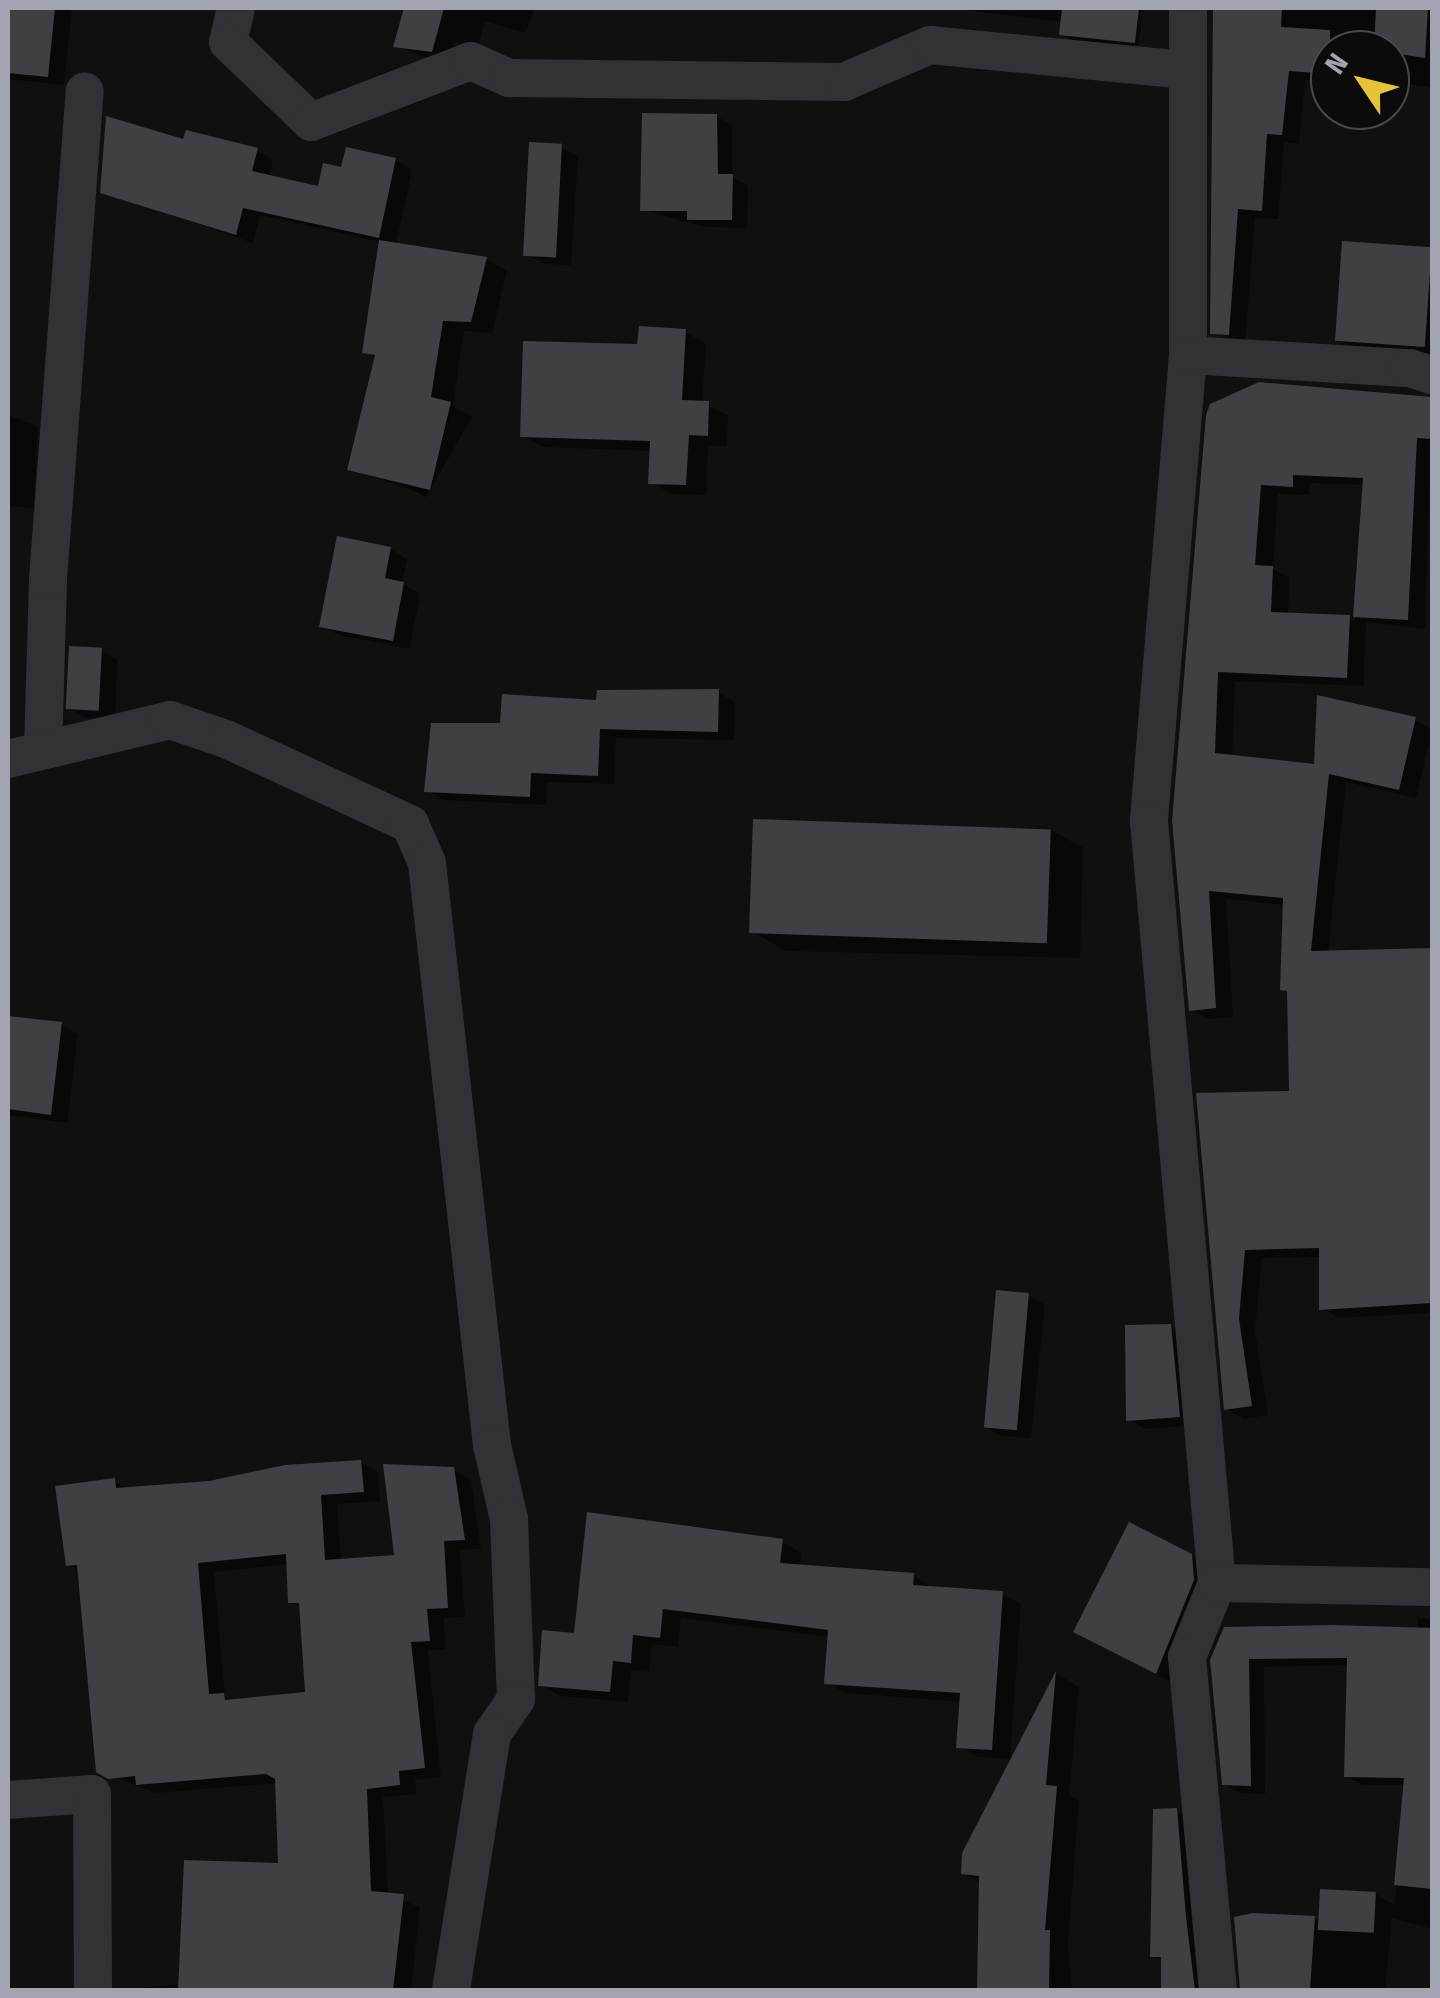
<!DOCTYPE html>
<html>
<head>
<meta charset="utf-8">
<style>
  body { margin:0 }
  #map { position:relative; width:1440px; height:1998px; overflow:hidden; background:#101011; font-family:"Fira Sans Condensed",sans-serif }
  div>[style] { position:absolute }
  .shadow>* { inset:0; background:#0007; transform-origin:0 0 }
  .building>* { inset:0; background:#3f4044; transform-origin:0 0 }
  .street>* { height:38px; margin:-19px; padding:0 19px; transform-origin:19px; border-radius:19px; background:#313236 }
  span { translate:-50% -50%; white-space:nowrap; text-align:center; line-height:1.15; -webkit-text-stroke:9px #0b0b0c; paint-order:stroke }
  .frame { position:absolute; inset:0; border:10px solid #a2a5b1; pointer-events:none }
  .north { position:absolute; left:1310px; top:30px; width:100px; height:100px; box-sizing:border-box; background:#0b0b0c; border:2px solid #47494e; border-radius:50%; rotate:305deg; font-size:28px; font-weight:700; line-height:40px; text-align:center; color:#a2a5b1 }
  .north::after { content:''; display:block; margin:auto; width:35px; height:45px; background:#e3c337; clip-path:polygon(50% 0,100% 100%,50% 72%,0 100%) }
</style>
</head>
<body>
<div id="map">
  <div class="shadow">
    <i style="clip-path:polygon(8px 8px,72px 8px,64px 85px,8px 79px)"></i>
    <i style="clip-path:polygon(406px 8px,534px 8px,526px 33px,485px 21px,478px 47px,454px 41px,449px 61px,441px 63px,396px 46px)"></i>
    <i style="clip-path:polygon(950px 8px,1142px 8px,1138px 51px,1082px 45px,1062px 34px,1063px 22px)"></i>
    <i style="clip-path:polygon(1230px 8px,1432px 8px,1432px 88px,1390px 81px,1390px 50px,1330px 50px,1330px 80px,1305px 80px,1299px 144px,1284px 142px,1278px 219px,1255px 218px,1245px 343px,1213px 332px)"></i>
    <i style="clip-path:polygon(716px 116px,732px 125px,733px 177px,748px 186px,747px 228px,705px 227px,643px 210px)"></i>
    <i style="clip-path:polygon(185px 142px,257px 150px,273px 160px,269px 178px,320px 189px,343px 170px,348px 150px,396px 160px,412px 170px,396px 245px,486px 259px,507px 271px,492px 333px,464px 331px,453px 405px,426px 495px,350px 469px,377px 359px,365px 352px,381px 242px,260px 215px,253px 243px,102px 191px)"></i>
    <i style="clip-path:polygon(561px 147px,578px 156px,571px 265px,545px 264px,528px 254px)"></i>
    <i style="clip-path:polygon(1345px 242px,1432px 248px,1432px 359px,1355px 350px,1337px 340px)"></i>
    <i style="clip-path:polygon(686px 332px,706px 344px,702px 403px,728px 415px,727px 446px,708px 446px,706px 495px,671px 494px,651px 482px,652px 451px,543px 447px,523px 436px,640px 347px)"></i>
    <i style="clip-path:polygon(evenodd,1432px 398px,1425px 629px,1366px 622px,1364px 686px,1235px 681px,1232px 757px,1316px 767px,1415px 720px,1432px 730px,1416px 798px,1346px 782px,1328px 953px,1432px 953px,1432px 1313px,1339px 1318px,1322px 1308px,1322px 1257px,1262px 1258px,1255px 1331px,1268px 1415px,1244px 1419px,1227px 1409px,1199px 1096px,1292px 1094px,1290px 993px,1283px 989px,1285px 905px,1226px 899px,1233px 1017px,1208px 1019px,1191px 1009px,1208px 415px,1432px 398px,1310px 483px,1365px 485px,1355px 621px,1288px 615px,1289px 578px,1273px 569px,1278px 494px,1309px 495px,1310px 483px)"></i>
    <i style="left:453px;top:406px;width:22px;height:93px;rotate:30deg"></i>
    <i style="clip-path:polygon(8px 415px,38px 426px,34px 508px,8px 506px)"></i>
    <i style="clip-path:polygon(390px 549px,407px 559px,402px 583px,420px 594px,410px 649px,339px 635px,322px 626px)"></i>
    <i style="clip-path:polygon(101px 651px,118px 660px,115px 720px,86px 718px,69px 708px)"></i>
    <i style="clip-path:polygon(718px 692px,735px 702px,734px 740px,616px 738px,614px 784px,547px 782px,546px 805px,444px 800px,427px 791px,598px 703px)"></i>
    <i style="clip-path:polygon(1050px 829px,1083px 848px,1080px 958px,786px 951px,753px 932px)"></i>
    <i style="clip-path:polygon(8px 1019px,61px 1025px,78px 1034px,67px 1123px,8px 1115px)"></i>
    <i style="clip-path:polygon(1028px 1295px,1045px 1305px,1031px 1438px,1001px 1436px,984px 1426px)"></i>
    <i style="clip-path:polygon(1171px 1327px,1188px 1336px,1196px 1425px,1145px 1429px,1128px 1419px)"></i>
    <i style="clip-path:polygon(evenodd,360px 1462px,378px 1472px,380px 1501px,337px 1504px,341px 1561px,397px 1557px,454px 1470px,471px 1480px,481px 1549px,460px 1550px,465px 1617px,444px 1618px,446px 1649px,428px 1651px,441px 1777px,415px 1780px,417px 1794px,383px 1797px,388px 1895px,420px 1907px,411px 1990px,116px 1990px,181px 1984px,281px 1866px,278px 1783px,156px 1793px,98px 1771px,80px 1571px,69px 1565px,114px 1481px,130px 1490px,360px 1462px,289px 1564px,291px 1602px,302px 1608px,308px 1695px,235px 1701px,225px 1696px,214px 1572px,289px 1564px)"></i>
    <i style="clip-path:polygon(783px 1542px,801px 1553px,800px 1567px,913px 1575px,932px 1588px,1002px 1594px,1021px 1604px,1010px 1759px,978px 1757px,959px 1746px,962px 1702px,845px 1693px,826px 1682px,830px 1637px,681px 1618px,678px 1647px,652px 1644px,649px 1672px,631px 1670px,628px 1702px,560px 1696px,541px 1685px,577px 1636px)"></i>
    <i style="clip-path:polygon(1191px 1556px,1224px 1575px,1189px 1691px,1109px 1650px)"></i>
    <i style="clip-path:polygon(1418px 1618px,1432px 1619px,1432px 1929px,1392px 1918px,1385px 1990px,1241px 1990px,1236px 1920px,1322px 1919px,1376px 1894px,1394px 1905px,1406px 1785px,1362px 1785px,1346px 1776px,1349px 1665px,1264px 1667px,1265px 1794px,1240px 1793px,1224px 1784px,1212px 1661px,1418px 1630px)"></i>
    <i style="clip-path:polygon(1057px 1674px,1079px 1687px,1069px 1795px,1079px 1801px,1068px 1943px,1072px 1990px,980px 1990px,982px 1884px,963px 1873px,965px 1854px)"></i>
    <i style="clip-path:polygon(1176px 1811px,1194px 1821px,1211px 1990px,1163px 1990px,1164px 1961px,1153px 1955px)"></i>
  </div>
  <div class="building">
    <i style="clip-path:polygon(8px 8px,55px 8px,48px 77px,8px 73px)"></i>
    <i style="clip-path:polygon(404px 8px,444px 8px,432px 52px,393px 47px)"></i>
    <i style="clip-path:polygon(1062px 8px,1139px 8px,1135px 43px,1059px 35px)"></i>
    <i style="clip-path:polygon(1213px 8px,1282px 8px,1281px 27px,1330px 30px,1330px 74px,1289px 71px,1282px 135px,1267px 134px,1262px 211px,1238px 209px,1229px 335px,1210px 334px)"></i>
    <i style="clip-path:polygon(1376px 8px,1428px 8px,1425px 58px,1374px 50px)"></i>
    <i style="clip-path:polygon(642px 113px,717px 114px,718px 174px,733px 174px,732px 220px,687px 220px,687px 211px,640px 211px)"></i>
    <i style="clip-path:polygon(106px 116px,183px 139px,186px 130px,258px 148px,252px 171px,318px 186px,323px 163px,341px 167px,346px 147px,396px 158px,379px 238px,243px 208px,236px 235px,100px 193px)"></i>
    <i style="left:529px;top:142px;width:33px;height:114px;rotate:3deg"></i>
    <i style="clip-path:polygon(379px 240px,487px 257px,471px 322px,443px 321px,431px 397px,451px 402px,430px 490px,347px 470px,375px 355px,362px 353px)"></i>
    <i style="left:1342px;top:241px;width:90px;height:100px;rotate:4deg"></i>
    <i style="clip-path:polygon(639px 326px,686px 329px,682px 400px,709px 401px,708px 436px,689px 435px,686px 485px,648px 484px,650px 441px,520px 437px,523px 341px,637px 344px)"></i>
    <i style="clip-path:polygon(1259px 382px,1432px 397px,1432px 439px,1417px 438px,1408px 620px,1353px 617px,1363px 478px,1293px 475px,1293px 487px,1261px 485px,1255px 565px,1273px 566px,1271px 612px,1350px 615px,1347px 678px,1218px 672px,1215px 753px,1314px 764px,1317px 695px,1416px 717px,1399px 790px,1329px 774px,1311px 951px,1432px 948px,1432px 1303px,1319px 1310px,1319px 1248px,1245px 1250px,1239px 1319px,1252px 1406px,1224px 1410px,1196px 1093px,1289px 1091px,1287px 991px,1280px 990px,1283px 898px,1209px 891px,1216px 1008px,1189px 1011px,1172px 821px,1206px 415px,1210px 404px)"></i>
    <i style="clip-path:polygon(337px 536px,391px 547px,385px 578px,404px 582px,393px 641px,319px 627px)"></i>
    <i style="left:69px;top:646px;width:33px;height:63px;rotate:3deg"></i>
    <i style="clip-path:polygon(719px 689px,718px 732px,600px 729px,598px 776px,531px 773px,530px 797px,424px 792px,431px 723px,500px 723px,502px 694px,596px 700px,597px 690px)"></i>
    <i style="left:753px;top:819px;width:298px;height:114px;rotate:2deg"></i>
    <i style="clip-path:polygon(8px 1016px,62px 1022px,51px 1115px,8px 1109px)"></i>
    <i style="left:996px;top:1290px;width:33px;height:138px;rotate:5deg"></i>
    <i style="clip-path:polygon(1171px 1324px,1180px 1417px,1126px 1421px,1125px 1325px)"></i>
    <i style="clip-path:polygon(evenodd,361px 1460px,364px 1492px,321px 1495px,325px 1560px,394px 1555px,383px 1464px,454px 1467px,465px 1540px,444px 1541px,448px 1608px,427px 1609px,430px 1641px,411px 1642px,425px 1768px,399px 1771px,400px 1785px,367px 1789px,371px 1891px,404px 1894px,393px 1990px,178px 1990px,184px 1860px,278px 1863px,275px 1779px,266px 1774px,136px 1785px,135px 1776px,108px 1779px,96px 1772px,77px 1565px,66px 1566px,55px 1486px,115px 1478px,116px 1488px,209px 1481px,285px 1465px,361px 1460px,286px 1554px,288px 1603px,299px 1603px,305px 1692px,225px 1700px,224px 1693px,209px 1694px,198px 1563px,286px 1554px)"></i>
    <i style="clip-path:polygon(587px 1512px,783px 1539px,780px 1563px,914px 1573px,913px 1585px,1003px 1591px,992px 1750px,956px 1748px,960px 1693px,824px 1684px,828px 1630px,663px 1609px,660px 1638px,633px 1635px,631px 1663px,613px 1661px,610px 1692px,538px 1686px,542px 1630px,574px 1633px)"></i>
    <i style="clip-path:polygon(1129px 1522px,1192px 1554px,1194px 1580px,1156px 1674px,1073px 1632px)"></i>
    <i style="clip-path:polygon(1333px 1625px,1432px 1628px,1432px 1889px,1394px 1885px,1404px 1778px,1344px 1777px,1347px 1658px,1249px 1659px,1251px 1786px,1222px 1785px,1210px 1660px,1224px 1627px)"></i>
    <i style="clip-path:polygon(1056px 1671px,1046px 1785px,1057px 1786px,1045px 1930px,1050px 1930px,1049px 1990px,977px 1990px,979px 1876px,961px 1874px,962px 1853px)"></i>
    <i style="clip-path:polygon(1177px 1808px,1186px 1917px,1195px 1990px,1161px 1990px,1161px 1957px,1150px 1957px,1153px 1809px)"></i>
    <i style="left:1320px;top:1889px;width:56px;height:41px;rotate:3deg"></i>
    <i style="clip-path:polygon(1253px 1913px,1315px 1916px,1310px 1990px,1240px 1990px,1234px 1917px)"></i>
  </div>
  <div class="street">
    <i style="left:236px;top:8px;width:35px;rotate:103deg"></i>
    <i style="left:228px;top:42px;width:115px;rotate:43.9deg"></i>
    <i style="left:311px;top:122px;width:171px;rotate:-20.9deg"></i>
    <i style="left:471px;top:61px;width:42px;rotate:24.1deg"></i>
    <i style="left:509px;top:78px;width:335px;rotate:0.7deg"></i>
    <i style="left:844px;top:82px;width:94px;rotate:-23.3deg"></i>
    <i style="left:930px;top:45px;width:255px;rotate:5.6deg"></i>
    <i style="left:1188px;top:8px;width:347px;rotate:90deg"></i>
    <i style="left:1188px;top:355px;width:468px;rotate:94.8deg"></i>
    <i style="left:1149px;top:821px;width:765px;rotate:84.9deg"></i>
    <i style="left:1217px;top:1583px;width:80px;rotate:112.1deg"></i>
    <i style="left:1187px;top:1657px;width:334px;rotate:84.7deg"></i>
    <i style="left:1188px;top:355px;width:222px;rotate:3.4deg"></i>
    <i style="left:1410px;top:368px;width:23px;rotate:18deg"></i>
    <i style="left:43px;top:750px;width:171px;rotate:-88.3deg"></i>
    <i style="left:48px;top:579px;width:489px;rotate:-85.7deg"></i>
    <i style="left:8px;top:759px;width:167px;rotate:-13.5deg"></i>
    <i style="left:170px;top:720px;width:59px;rotate:18.7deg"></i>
    <i style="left:226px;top:739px;width:203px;rotate:24.8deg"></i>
    <i style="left:410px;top:824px;width:43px;rotate:66.4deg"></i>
    <i style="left:427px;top:863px;width:586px;rotate:83.63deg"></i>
    <i style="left:492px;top:1445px;width:76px;rotate:77.1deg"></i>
    <i style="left:509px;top:1519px;width:180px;rotate:87.8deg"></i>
    <i style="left:516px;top:1699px;width:42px;rotate:124.4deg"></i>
    <i style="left:492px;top:1734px;width:259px;rotate:99.1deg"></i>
    <i style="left:1217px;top:1583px;width:215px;rotate:1.1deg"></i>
    <i style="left:8px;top:1800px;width:84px;rotate:-4.1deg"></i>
    <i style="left:92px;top:1794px;width:196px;rotate:89.7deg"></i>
  </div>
  <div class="frame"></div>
  <div class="north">N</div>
</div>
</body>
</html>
